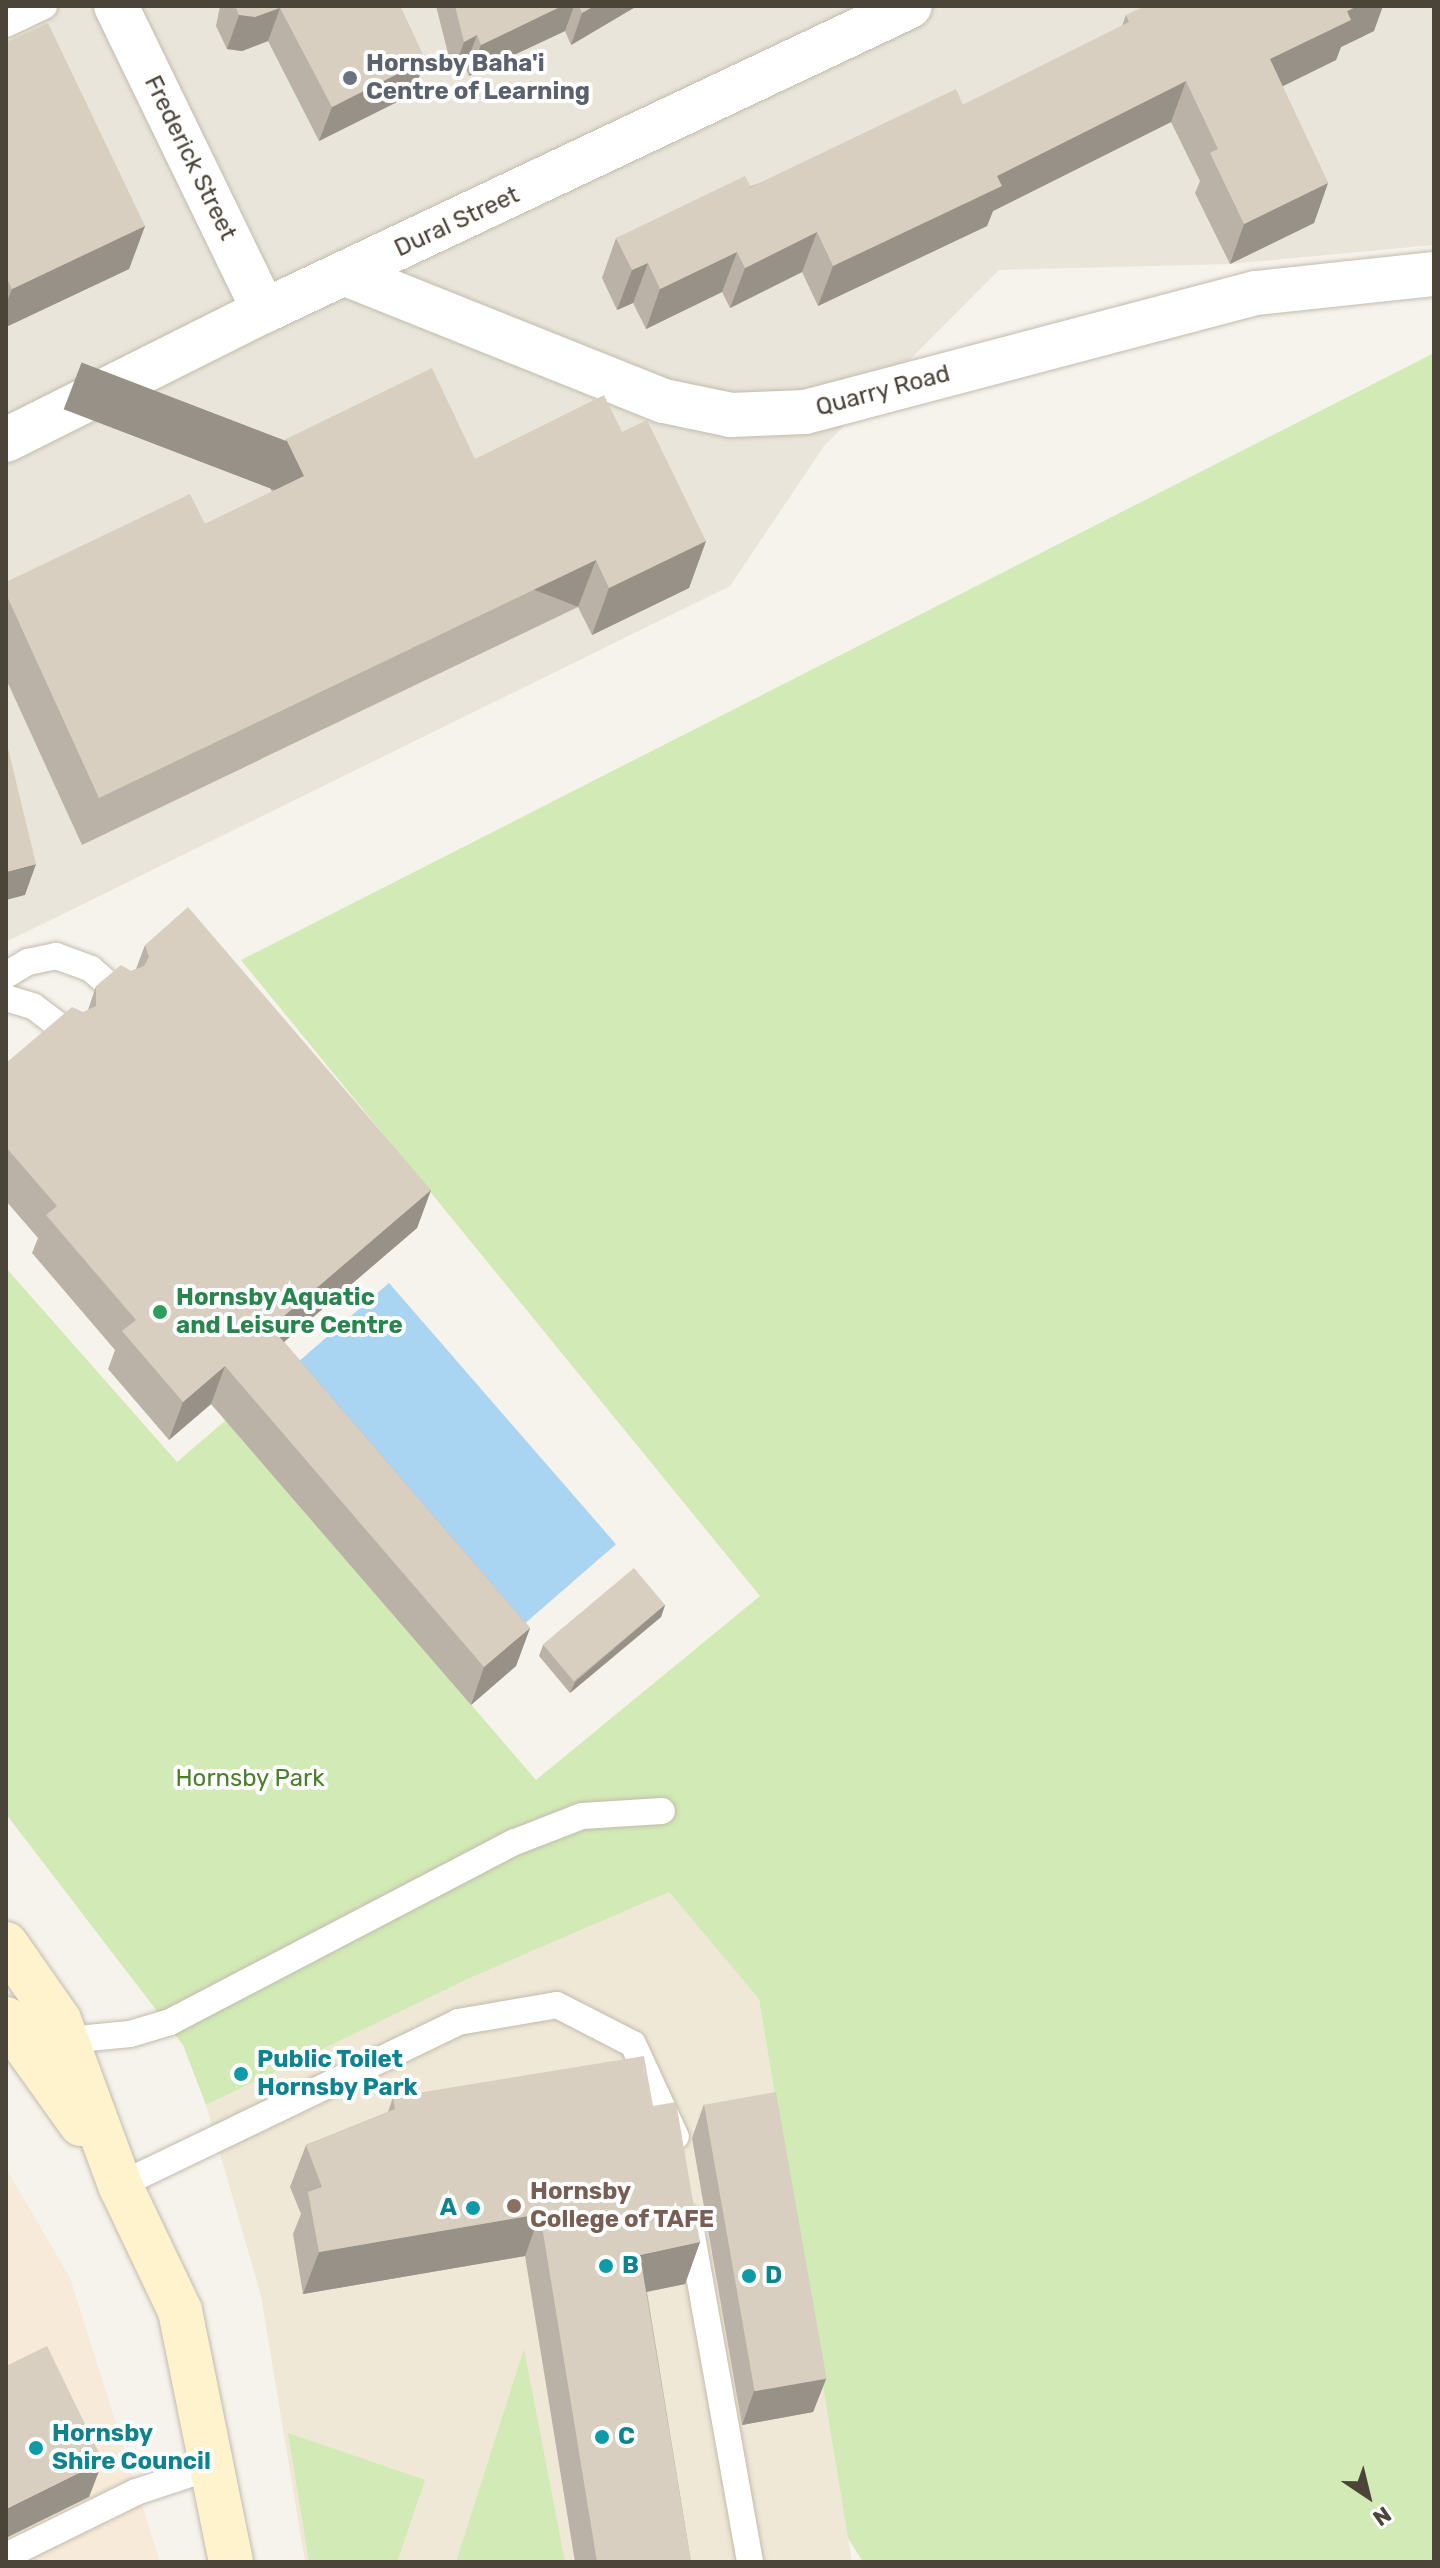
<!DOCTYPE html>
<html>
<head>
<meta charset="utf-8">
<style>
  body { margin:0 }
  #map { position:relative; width:1440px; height:2568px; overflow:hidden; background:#f6f3ec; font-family:Rubik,sans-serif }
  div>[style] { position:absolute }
  .residential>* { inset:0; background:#eae5da }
  .commercial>* { inset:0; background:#f7ead8 }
  .education>* { inset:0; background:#efe8d6 }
  .green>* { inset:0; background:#d2eab5 }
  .water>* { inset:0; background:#a9d4f2; transform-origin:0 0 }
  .roads { filter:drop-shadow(0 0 2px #c2bbae) drop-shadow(0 0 2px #c2bbae) }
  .service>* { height:26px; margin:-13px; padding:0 13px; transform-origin:13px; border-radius:13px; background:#fff }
  .minor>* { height:44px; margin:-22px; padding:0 22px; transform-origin:22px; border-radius:22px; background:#fff }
  .secondary>* { height:44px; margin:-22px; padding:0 22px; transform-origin:22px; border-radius:22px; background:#fff3cd }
  .wall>* { inset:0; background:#bab2a6 }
  .shaded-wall>* { inset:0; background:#979187; transform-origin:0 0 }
  .building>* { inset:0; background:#d8cfc1; transform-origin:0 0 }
  .dots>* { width:22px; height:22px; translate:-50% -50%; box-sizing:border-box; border:4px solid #fff; border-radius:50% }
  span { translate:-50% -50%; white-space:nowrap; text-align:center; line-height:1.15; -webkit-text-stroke:8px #fff; paint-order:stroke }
  .worship-label { font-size:24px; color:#5b616d; font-weight:700 }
  .left { translate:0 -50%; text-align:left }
  .street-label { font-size:24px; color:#4b4439 }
  .leisure-label { font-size:24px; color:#27864d; font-weight:700 }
  .park-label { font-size:24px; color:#4a7f2a }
  .culture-label { font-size:24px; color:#0d838f; font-weight:700 }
  .right { translate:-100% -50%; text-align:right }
  .education-label { font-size:24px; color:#785e54; font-weight:700 }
  .frame { position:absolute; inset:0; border:8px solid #4b4439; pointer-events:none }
  .north { position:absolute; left:1328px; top:2456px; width:80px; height:80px; -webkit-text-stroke:6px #fff; paint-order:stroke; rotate:145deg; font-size:22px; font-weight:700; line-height:32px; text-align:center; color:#4b4439 }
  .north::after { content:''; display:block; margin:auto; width:28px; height:36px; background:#4b4439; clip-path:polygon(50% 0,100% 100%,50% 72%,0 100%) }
</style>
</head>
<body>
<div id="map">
  <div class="residential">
    <i style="clip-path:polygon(6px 6px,1434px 6px,1434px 245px,1230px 264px,999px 270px,824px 446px,730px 586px,6px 942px)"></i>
  </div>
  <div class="commercial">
    <i style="clip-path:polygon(6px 2168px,70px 2278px,160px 2562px,6px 2562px)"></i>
  </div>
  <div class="education">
    <i style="clip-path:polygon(669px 1892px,759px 1999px,852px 2562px,305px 2562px,261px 2296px,206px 2105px,470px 1978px)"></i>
  </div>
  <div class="green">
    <i style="clip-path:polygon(1434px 353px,1434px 2562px,863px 2562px,848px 2538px,759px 1999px,669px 1892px,470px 1978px,206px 2105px,183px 2045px,6px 1814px,6px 1268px,177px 1462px,226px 1420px,536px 1780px,760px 1596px,241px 960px)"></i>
    <i style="clip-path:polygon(524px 2349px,565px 2562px,456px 2562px)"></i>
    <i style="clip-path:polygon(288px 2433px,425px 2480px,397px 2562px,309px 2562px)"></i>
  </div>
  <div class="water">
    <i style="left:389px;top:1283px;width:346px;height:138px;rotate:49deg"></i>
  </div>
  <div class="roads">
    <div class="service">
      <i style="left:6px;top:24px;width:42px;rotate:-25.3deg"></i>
      <i style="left:6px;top:975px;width:26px;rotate:-31deg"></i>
      <i style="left:28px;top:962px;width:29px;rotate:-12deg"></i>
      <i style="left:56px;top:956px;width:37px;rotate:20deg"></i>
      <i style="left:91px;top:969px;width:37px;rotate:41deg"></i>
      <i style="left:6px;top:998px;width:28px;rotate:17deg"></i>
      <i style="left:33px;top:1006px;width:46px;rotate:37.1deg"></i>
      <i style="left:68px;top:2040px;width:62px;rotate:-5.5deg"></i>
      <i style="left:130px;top:2034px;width:42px;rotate:-16.7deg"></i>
      <i style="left:170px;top:2022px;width:389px;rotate:-27.6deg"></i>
      <i style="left:515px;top:1842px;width:72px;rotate:-21.2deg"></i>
      <i style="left:582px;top:1816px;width:80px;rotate:-3.6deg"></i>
      <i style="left:120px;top:2185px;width:375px;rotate:-25.7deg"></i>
      <i style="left:458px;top:2022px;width:100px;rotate:-9.7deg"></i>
      <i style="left:557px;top:2005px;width:85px;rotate:27.2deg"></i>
      <i style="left:633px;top:2044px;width:102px;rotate:65.2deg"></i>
      <i style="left:689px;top:2219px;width:348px;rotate:79.9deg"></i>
      <i style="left:6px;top:2556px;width:145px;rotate:-26.2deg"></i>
      <i style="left:136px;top:2492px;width:82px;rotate:-18.4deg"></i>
    </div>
    <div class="minor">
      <i style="left:116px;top:6px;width:339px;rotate:64.1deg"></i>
      <i style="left:346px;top:274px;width:342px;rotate:21.8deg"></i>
      <i style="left:664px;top:401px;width:68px;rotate:11.8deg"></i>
      <i style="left:731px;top:415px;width:74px;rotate:-2.3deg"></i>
      <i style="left:805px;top:412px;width:466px;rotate:-14.8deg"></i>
      <i style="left:1256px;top:293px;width:179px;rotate:-6.1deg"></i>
      <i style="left:6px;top:440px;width:288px;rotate:-26.6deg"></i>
      <i style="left:264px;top:311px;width:714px;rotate:-25.27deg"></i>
    </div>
    <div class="secondary">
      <i style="left:6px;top:1944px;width:93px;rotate:55.1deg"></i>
      <i style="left:59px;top:2020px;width:176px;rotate:69.7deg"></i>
      <i style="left:120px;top:2185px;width:140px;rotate:64.5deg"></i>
      <i style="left:180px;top:2311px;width:256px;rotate:78.5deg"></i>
      <i style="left:6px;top:2019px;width:129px;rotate:54.5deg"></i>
    </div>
  </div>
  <div class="wall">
    <i style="clip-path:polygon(220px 6px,400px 6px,425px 60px,413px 94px,319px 141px,268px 41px,242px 51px,227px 49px,216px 26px)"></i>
    <i style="clip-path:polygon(436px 6px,637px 6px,571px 45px,565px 31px,469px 76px,465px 67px,453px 73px)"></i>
    <i style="clip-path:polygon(1126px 15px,1374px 31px,1341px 47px,1336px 60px,1282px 86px,1328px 183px,1314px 223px,1230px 264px,1195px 193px,1200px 181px,1171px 122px,993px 211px,987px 226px,818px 306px,802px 272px,730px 308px,722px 292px,646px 329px,633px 303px,617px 310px,602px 278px,616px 238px,963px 105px,1122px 26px)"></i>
    <i style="clip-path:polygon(6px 42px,145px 226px,129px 269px,6px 327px)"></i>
    <i style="clip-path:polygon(622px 432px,706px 541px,689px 588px,592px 635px,578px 607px,82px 845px,6px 679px,6px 582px,205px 524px,272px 492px,269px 486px,286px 439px,475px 459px)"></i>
    <i style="clip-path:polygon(145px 945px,431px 1190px,417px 1228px,284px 1342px,530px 1628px,516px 1666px,471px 1705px,211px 1404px,169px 1440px,108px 1369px,115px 1350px,32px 1253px,38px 1238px,6px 1201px,6px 1063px,88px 1010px,96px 986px,136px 969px)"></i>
    <i style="clip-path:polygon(665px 1605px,661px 1617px,570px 1693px,539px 1656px,543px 1645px)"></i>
    <i style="clip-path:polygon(393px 2097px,653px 2106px,700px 2242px,685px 2284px,647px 2292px,691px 2562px,575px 2562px,525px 2256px,303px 2294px,293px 2234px,301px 2214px,290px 2187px,306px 2145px,388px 2112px)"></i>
    <i style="clip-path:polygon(704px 2104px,826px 2379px,813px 2412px,742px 2425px,692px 2138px)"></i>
  </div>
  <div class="shaded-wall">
    <i style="clip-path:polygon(562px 6px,574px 6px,565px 31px,469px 76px,481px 45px)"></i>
    <i style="clip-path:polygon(594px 6px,637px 6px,571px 45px,582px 13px)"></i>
    <i style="clip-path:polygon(1357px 6px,1383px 6px,1374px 31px,1341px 47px,1336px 60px,1255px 100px,1270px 59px,1347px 11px)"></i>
    <i style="clip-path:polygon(280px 8px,268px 41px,242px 51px,227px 49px,239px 15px)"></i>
    <i style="clip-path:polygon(477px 35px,465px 67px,453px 73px,464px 42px)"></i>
    <i style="clip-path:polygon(425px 60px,413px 94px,319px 141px,332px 107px)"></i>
    <i style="clip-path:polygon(1186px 81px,1171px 122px,993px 211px,987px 226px,818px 306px,833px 266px,997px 176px)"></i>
    <i style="clip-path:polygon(1328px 183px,1314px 223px,1230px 264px,1244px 224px)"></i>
    <i style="clip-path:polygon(145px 226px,129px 269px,6px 327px,6px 304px,12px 289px)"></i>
    <i style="clip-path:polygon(817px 232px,802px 272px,730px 308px,745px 268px)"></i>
    <i style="clip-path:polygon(737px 252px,722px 292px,646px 329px,660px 289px)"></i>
    <i style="clip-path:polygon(648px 263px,633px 303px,617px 310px,632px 270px)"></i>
    <i style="clip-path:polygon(706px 541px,689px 588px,592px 635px,609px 588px)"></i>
    <i style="left:596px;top:560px;width:50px;height:551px;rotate:111deg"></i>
    <i style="clip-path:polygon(36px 864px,25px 895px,6px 900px,6px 872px)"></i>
    <i style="clip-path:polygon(431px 1190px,417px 1228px,257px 1365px,271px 1327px)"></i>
    <i style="clip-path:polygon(225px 1366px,211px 1404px,169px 1440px,183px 1402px)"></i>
    <i style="clip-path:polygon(665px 1605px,661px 1617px,570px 1693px,575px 1682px)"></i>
    <i style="clip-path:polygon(530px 1628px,516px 1666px,471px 1705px,484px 1667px)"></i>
    <i style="clip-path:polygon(540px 2214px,525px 2256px,303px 2294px,319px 2252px)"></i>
    <i style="clip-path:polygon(700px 2242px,685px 2284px,625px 2296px,640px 2255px)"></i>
    <i style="clip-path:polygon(826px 2379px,813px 2412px,742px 2425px,754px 2391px)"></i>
    <i style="clip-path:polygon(103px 2461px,89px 2497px,6px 2538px,6px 2509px)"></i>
  </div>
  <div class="building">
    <i style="clip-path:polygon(235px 6px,400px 6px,425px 60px,332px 107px,280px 8px,255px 17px,239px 15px)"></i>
    <i style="clip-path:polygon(455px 6px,562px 6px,481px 45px,477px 35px,464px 42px)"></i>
    <i style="clip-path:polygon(579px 6px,594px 6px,582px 13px)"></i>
    <i style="clip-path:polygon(1145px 6px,1357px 6px,1347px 11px,1351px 20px,1270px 59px,1328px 183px,1244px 224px,1210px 153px,1218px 149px,1186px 81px,997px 176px,1002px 186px,833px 266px,817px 232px,745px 268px,737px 252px,660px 289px,648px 263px,632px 270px,616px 238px,745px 176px,751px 187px,956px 89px,963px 105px,1129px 22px,1126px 15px)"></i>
    <i style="clip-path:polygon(48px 23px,145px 226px,12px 289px,6px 277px,6px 42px)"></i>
    <i style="clip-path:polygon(432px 368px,475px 459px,604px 395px,622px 432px,647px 420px,706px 541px,609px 588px,596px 560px,99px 798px,6px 594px,6px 582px,190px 494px,205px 524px,304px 476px,286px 439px)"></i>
    <i style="clip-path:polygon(6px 740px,36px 864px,6px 872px)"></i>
    <i style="clip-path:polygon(188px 907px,431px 1190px,271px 1327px,530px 1628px,484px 1667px,225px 1366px,183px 1402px,122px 1331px,136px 1320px,46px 1215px,57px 1206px,6px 1147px,6px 1063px,72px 1007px,83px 1012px,96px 1006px,96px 986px,121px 965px,131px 971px,144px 966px,149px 957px,145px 945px)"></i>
    <i style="left:634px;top:1568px;width:48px;height:119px;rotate:50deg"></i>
    <i style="clip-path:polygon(644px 2056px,653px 2106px,676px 2102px,700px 2242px,640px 2255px,691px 2562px,597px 2562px,540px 2214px,319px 2252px,308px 2192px,322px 2187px,306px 2145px,395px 2109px,393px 2097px)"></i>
    <i style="left:776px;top:2092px;width:291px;height:73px;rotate:80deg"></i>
    <i style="clip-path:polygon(47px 2346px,103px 2461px,6px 2509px,6px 2366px)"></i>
  </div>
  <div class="dots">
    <i style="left:350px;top:78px;background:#6b7280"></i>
    <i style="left:160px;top:1312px;background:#2e9e5b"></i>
    <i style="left:241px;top:2074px;background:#0f9aa8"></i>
    <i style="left:514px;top:2206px;background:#8d6e63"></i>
    <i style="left:473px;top:2208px;background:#0f9aa8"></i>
    <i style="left:606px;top:2266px;background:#0f9aa8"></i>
    <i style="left:749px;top:2276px;background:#0f9aa8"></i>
    <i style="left:602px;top:2437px;background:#0f9aa8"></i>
    <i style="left:36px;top:2448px;background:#0f9aa8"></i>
  </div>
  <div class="worship-label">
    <span class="left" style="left:366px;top:78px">Hornsby Baha'i<br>Centre of Learning</span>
  </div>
  <div class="street-label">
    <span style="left:190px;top:158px;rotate:64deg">Frederick Street</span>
    <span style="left:457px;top:222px;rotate:-25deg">Dural Street</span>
    <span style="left:883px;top:391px;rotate:-15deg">Quarry Road</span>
  </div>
  <div class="leisure-label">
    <span class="left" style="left:176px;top:1312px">Hornsby Aquatic<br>and Leisure Centre</span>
  </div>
  <div class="park-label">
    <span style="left:250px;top:1779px">Hornsby Park</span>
  </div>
  <div class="culture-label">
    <span class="left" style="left:257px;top:2074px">Public Toilet<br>Hornsby Park</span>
    <span class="right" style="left:457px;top:2208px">A</span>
    <span class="left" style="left:622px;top:2266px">B</span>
    <span class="left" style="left:765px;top:2276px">D</span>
    <span class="left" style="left:52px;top:2448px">Hornsby<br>Shire Council</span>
    <span class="left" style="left:618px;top:2437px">C</span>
  </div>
  <div class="education-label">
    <span class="left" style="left:530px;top:2206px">Hornsby<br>College of TAFE</span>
  </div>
  <div class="frame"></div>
  <div class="north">N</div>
</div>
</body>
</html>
